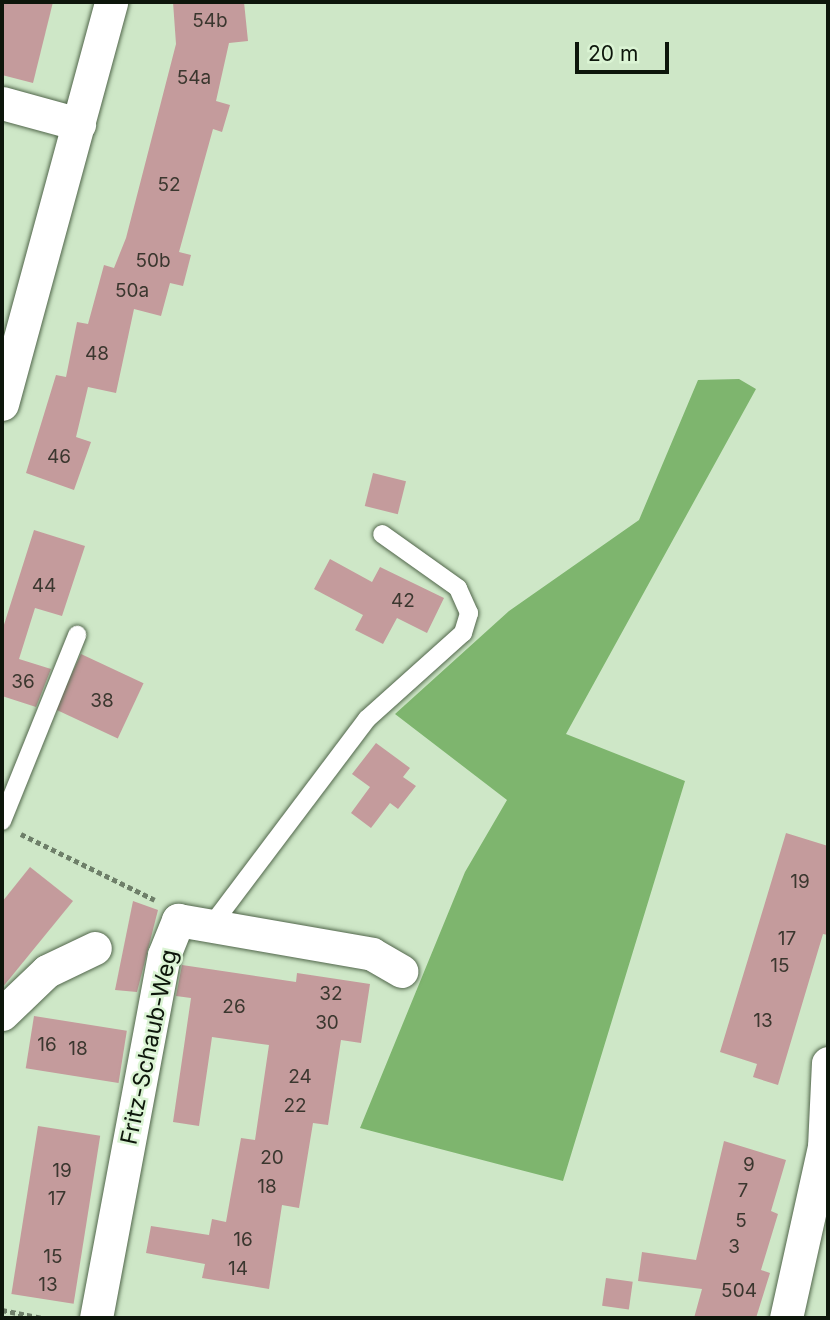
<!DOCTYPE html>
<html>
<head>
<meta charset="utf-8">
<style>
  body { margin:0 }
  #map { position:relative; width:830px; height:1320px; overflow:hidden; background:#cee7c7; font-family:Inter,sans-serif }
  div>[style] { position:absolute }
  .forest>* { inset:0; background:#7eb56e }
  .building>* { inset:0; background:#c49b9c; transform-origin:0 0 }
  .path>* { height:4.5px; margin-top:-2.25px; transform-origin:0; background:repeating-linear-gradient(90deg,#6e7f69 0 5px,transparent 0 8.5px) }
  .roads { filter:drop-shadow(0 0 2px #51664b) drop-shadow(0 0 2px #51664b) }
  .service>* { height:18px; margin:-9px; padding:0 9px; transform-origin:9px; border-radius:9px; background:#fff }
  .minor>* { height:33px; margin:-16.5px; padding:0 16.5px; transform-origin:16.5px; border-radius:16.5px; background:#fff }
  span { translate:-50% -50%; white-space:nowrap; text-align:center; line-height:1.15; -webkit-text-stroke:5px #dbf4d4; paint-order:stroke }
  .number-label { font-size:19px; color:#3b372f }
  .number-label span { -webkit-text-stroke-width:0 }
  .street-label { font-size:23px; color:#0d160b }
  .frame { position:absolute; inset:0; border:4px solid #0d160b; pointer-events:none }
  .scale { position:absolute; left:575px; top:42px; width:94px; height:32px; box-sizing:border-box; border:4px solid #0d160b; border-top:0; padding-left:9px; font-size:21px; line-height:24px; white-space:nowrap; color:#0d160b; -webkit-text-stroke:5px #dbf4d4; paint-order:stroke }
</style>
</head>
<body>
<div id="map">
  <div class="forest">
    <i style="clip-path:polygon(739px 379px,756px 389px,566px 734px,685px 781px,563px 1181px,360px 1128px,465px 872px,507px 800px,395px 714px,509px 611px,639px 520px,698px 380px)"></i>
  </div>
  <div class="building">
    <i style="clip-path:polygon(2px 2px,53px 2px,33px 83px,2px 75px)"></i>
    <i style="clip-path:polygon(173px 2px,244px 2px,248px 41px,229px 43px,216px 101px,230px 105px,222px 132px,213px 129px,179px 252px,191px 255px,183px 286px,170px 283px,161px 316px,134px 309px,116px 393px,88px 387px,76px 437px,91px 442px,74px 490px,26px 473px,56px 375px,66px 377px,77px 322px,88px 324px,104px 265px,114px 268px,126px 238px,176px 44px)"></i>
    <i style="left:373px;top:473px;width:34px;height:34px;rotate:14deg"></i>
    <i style="clip-path:polygon(34px 530px,85px 546px,62px 616px,35px 608px,19px 659px,51px 669px,36px 707px,2px 696px,2px 631px)"></i>
    <i style="clip-path:polygon(330px 559px,372px 582px,380px 567px,444px 598px,427px 633px,397px 618px,383px 644px,355px 630px,363px 615px,314px 589px)"></i>
    <i style="left:81px;top:654px;width:69px;height:61px;rotate:25deg"></i>
    <i style="clip-path:polygon(376px 743px,410px 768px,403px 777px,416px 786px,398px 809px,390px 803px,371px 828px,351px 813px,370px 787px,352px 774px)"></i>
    <i style="clip-path:polygon(786px 833px,828px 846px,828px 935px,823px 934px,778px 1085px,753px 1077px,757px 1064px,720px 1052px)"></i>
    <i style="clip-path:polygon(30px 867px,73px 901px,2px 988px,2px 902px)"></i>
    <i style="clip-path:polygon(133px 901px,158px 910px,137px 992px,115px 990px)"></i>
    <i style="clip-path:polygon(182px 965px,296px 982px,297px 973px,370px 984px,361px 1043px,341px 1040px,328px 1125px,313px 1123px,299px 1208px,282px 1205px,269px 1289px,202px 1278px,205px 1264px,146px 1253px,151px 1226px,209px 1235px,212px 1219px,226px 1222px,241px 1138px,255px 1140px,269px 1045px,212px 1037px,199px 1126px,173px 1122px,191px 998px,176px 996px)"></i>
    <i style="left:34px;top:1016px;width:94px;height:53px;rotate:9deg"></i>
    <i style="left:38px;top:1126px;width:63px;height:170px;rotate:9deg"></i>
    <i style="clip-path:polygon(724px 1141px,786px 1160px,771px 1211px,778px 1214px,761px 1270px,770px 1273px,756px 1318px,694px 1318px,702px 1289px,638px 1281px,642px 1252px,696px 1260px)"></i>
    <i style="left:606px;top:1278px;width:27px;height:28px;rotate:8deg"></i>
  </div>
  <div class="path">
    <i style="left:21px;top:834px;width:149px;rotate:26.2deg"></i>
    <i style="left:2px;top:1310px;width:41px;rotate:11.3deg"></i>
  </div>
  <div class="roads">
    <div class="service">
      <i style="left:2px;top:821px;width:201px;rotate:-68deg"></i>
      <i style="left:211px;top:926px;width:259px;rotate:-53deg"></i>
      <i style="left:367px;top:719px;width:129px;rotate:-41.9deg"></i>
      <i style="left:463px;top:633px;width:21px;rotate:-73deg"></i>
      <i style="left:469px;top:613px;width:27px;rotate:-114deg"></i>
      <i style="left:458px;top:588px;width:93px;rotate:-144.6deg"></i>
    </div>
    <div class="minor">
      <i style="left:2px;top:103px;width:80px;rotate:15.3deg"></i>
      <i style="left:2px;top:404px;width:417px;rotate:-74.8deg"></i>
      <i style="left:2px;top:1014px;width:62px;rotate:-43.7deg"></i>
      <i style="left:47px;top:971px;width:53px;rotate:-25.6deg"></i>
      <i style="left:96px;top:1318px;width:369px;rotate:-79.4deg"></i>
      <i style="left:164px;top:955px;width:38px;rotate:-68deg"></i>
      <i style="left:178px;top:920px;width:197px;rotate:9.9deg"></i>
      <i style="left:372px;top:954px;width:34px;rotate:30deg"></i>
      <i style="left:786px;top:1318px;width:175px;rotate:-77.5deg"></i>
      <i style="left:824px;top:1147px;width:84px;rotate:-87.3deg"></i>
    </div>
  </div>
  <div class="number-label">
    <span style="left:210px;top:21px">54b</span>
    <span style="left:194px;top:78px">54a</span>
    <span style="left:169px;top:185px">52</span>
    <span style="left:153px;top:261px">50b</span>
    <span style="left:132px;top:291px">50a</span>
    <span style="left:97px;top:354px">48</span>
    <span style="left:59px;top:457px">46</span>
    <span style="left:44px;top:586px">44</span>
    <span style="left:403px;top:601px">42</span>
    <span style="left:23px;top:682px">36</span>
    <span style="left:102px;top:701px">38</span>
    <span style="left:800px;top:882px">19</span>
    <span style="left:787px;top:939px">17</span>
    <span style="left:780px;top:966px">15</span>
    <span style="left:331px;top:994px">32</span>
    <span style="left:234px;top:1007px">26</span>
    <span style="left:763px;top:1021px">13</span>
    <span style="left:327px;top:1023px">30</span>
    <span style="left:47px;top:1045px">16</span>
    <span style="left:78px;top:1049px">18</span>
    <span style="left:300px;top:1077px">24</span>
    <span style="left:295px;top:1106px">22</span>
    <span style="left:272px;top:1158px">20</span>
    <span style="left:749px;top:1165px">9</span>
    <span style="left:62px;top:1171px">19</span>
    <span style="left:267px;top:1187px">18</span>
    <span style="left:743px;top:1191px">7</span>
    <span style="left:57px;top:1199px">17</span>
    <span style="left:741px;top:1221px">5</span>
    <span style="left:243px;top:1240px">16</span>
    <span style="left:734px;top:1247px">3</span>
    <span style="left:53px;top:1257px">15</span>
    <span style="left:238px;top:1269px">14</span>
    <span style="left:48px;top:1285px">13</span>
    <span style="left:739px;top:1291px">504</span>
  </div>
  <div class="street-label">
    <span style="left:149px;top:1047px;rotate:-78deg">Fritz-Schaub-Weg</span>
  </div>
  <div class="frame"></div>
  <div class="scale">20 m</div>
</div>
</body>
</html>
